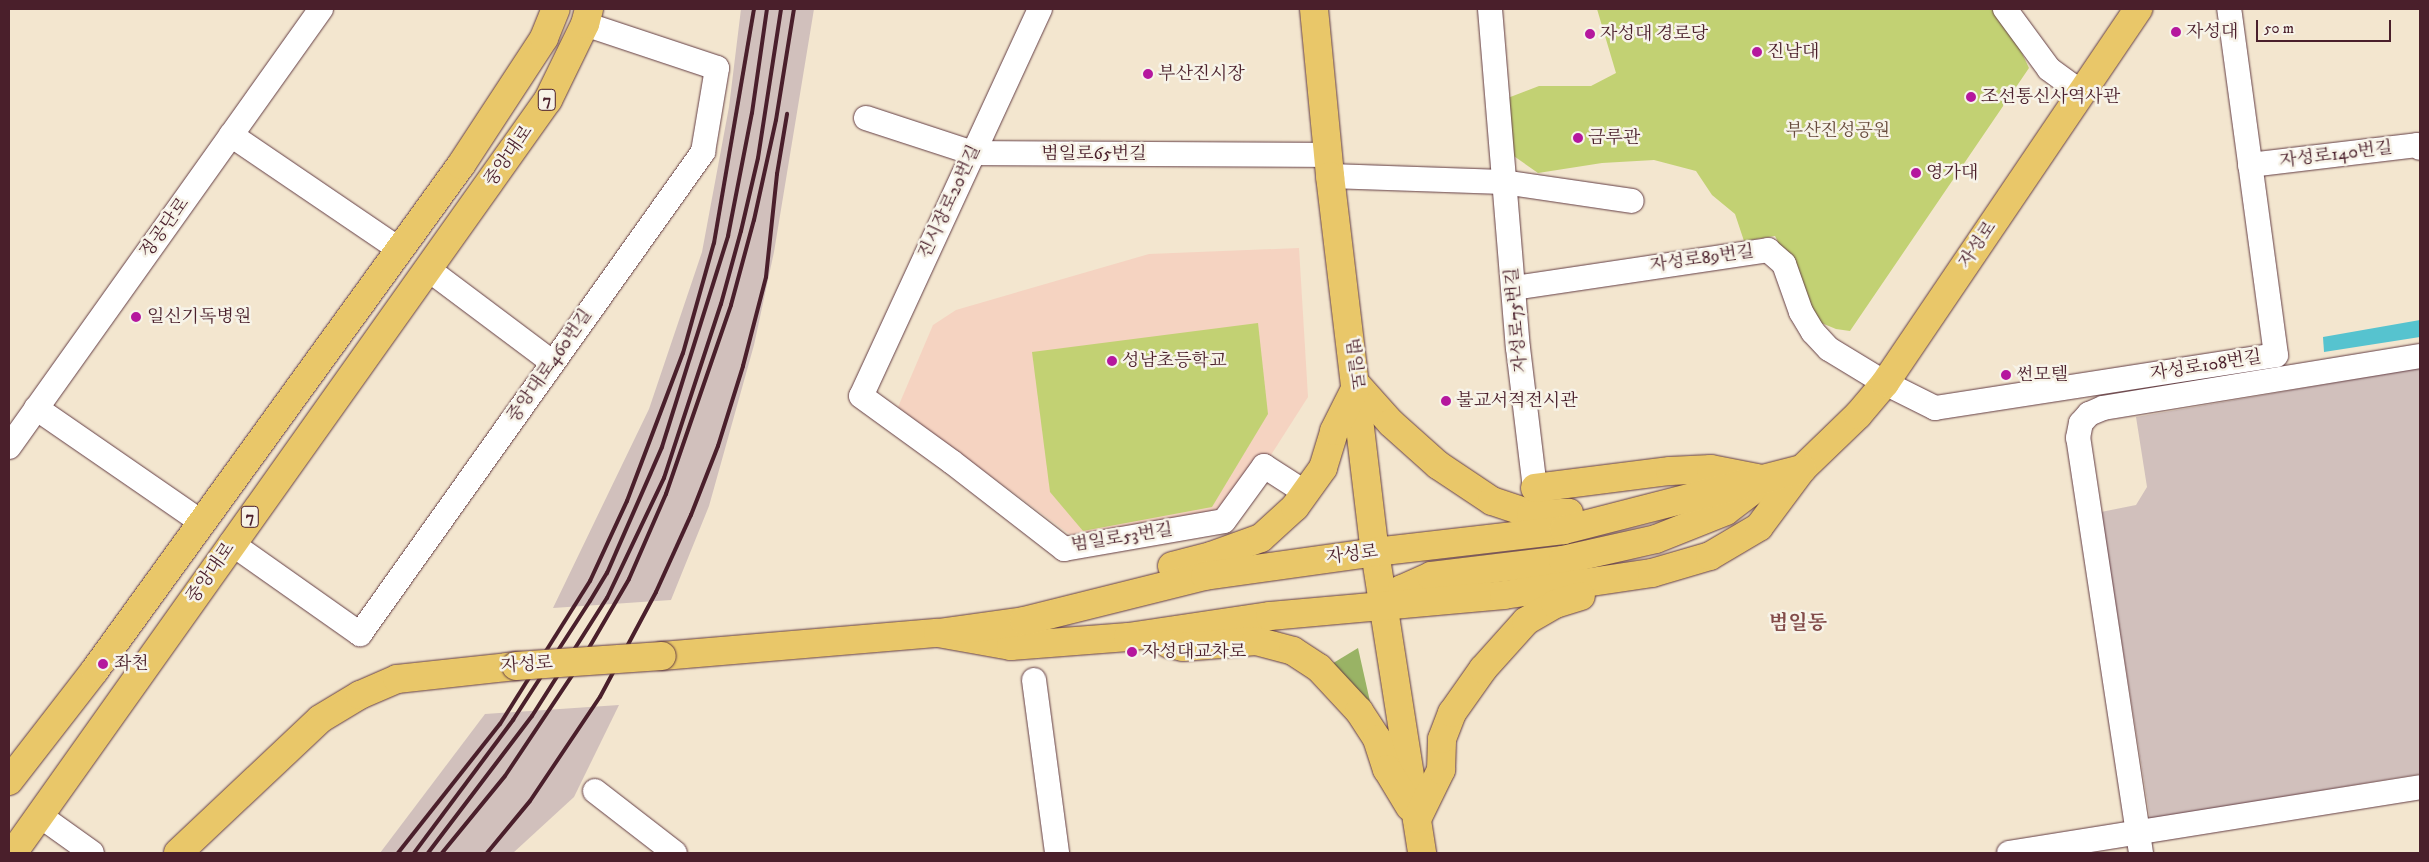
<!DOCTYPE html>
<html>
<head>
<meta charset="utf-8">
<style>
  body { margin:0 }
  #map { position:relative; width:2429px; height:862px; overflow:hidden; background:#f3e6cf; font-family:"IM FELL DW Pica","Noto Serif KR",serif }
  div>[style] { position:absolute }
  .built>* { inset:0; background:#f5d3c1 }
  .industrial>* { inset:0; background:#d1c0bc }
  .green>* { inset:0; background:#c2d173 }
  .forest>* { inset:0; background:#99b365 }
  .water>* { inset:0; background:#56c3cf }
  .roads { filter:drop-shadow(0 0 1px #633d44) drop-shadow(0 0 1px #633d44) }
  .minor>* { height:24px; margin:-12px; padding:0 12px; transform-origin:12px; border-radius:12px; background:#fff }
  .major>* { height:28px; margin:-14px; padding:0 14px; transform-origin:14px; border-radius:14px; background:#e9c769 }
  .rail>* { height:4px; margin:-2px; padding:0 2px; transform-origin:2px; border-radius:2px; background:#4a1f2b }
  .bridges { filter:drop-shadow(0 0 1px #633d44) drop-shadow(0 0 1px #633d44) }
  .major-bridge>* { height:28px; margin:-14px; padding:0 14px; transform-origin:14px; border-radius:14px; background:#e9c769 }
  .dots>* { width:14px; height:14px; translate:-50% -50%; box-sizing:border-box; border:2px solid #f7f3e8; border-radius:50% }
  span { translate:-50% -50%; white-space:nowrap; text-align:center; line-height:1.15; -webkit-text-stroke:5px #f7f3e8; paint-order:stroke }
  .shield-label span { padding:1px 4px; background:#f7f3e8; border:1px solid; border-radius:4px; -webkit-text-stroke-width:0 }
  .shield-label { font-size:16px; color:#4a1f2b; font-weight:700 }
  .poi-label { font-size:18px; color:#4a1f2b }
  .left { translate:0 -50%; text-align:left }
  .park-label { font-size:18px; color:#684c3d }
  .street-label { font-size:18px; color:#4a1f2b }
  .quarter-label { font-size:20px; color:#824b49; font-weight:700 }
  .frame { position:absolute; inset:0; border:10px solid #4a1f2b; pointer-events:none }
  .scale { position:absolute; left:2256px; top:20px; width:135px; height:22px; box-sizing:border-box; border:2px solid #4a1f2b; border-top:0; padding-left:6px; font-size:15px; line-height:18px; white-space:nowrap; color:#4a1f2b; -webkit-text-stroke:4px #f7f3e8; paint-order:stroke }
</style>
</head>
<body>
<div id="map">
  <div class="built">
    <i style="clip-path:polygon(1299px 248px,1308px 397px,1264px 466px,1224px 521px,1084px 545px,898px 407px,933px 325px,956px 310px,1149px 254px)"></i>
  </div>
  <div class="industrial">
    <i style="clip-path:polygon(741px 9px,814px 9px,774px 252px,754px 345px,709px 506px,671px 600px,553px 608px,649px 409px,702px 252px,729px 107px)"></i>
    <i style="clip-path:polygon(2420px 368px,2420px 774px,2150px 819px,2101px 512px,2136px 505px,2147px 487px,2136px 417px)"></i>
    <i style="clip-path:polygon(619px 705px,574px 797px,513px 853px,380px 853px,485px 714px)"></i>
  </div>
  <div class="green">
    <i style="clip-path:polygon(1597px 9px,2001px 9px,2029px 68px,1850px 331px,1836px 329px,1819px 322px,1775px 236px,1744px 241px,1735px 214px,1712px 195px,1696px 171px,1654px 160px,1602px 163px,1538px 173px,1508px 152px,1505px 99px,1539px 86px,1591px 86px,1616px 73px)"></i>
    <i style="clip-path:polygon(1258px 323px,1268px 414px,1212px 507px,1083px 531px,1050px 492px,1032px 352px)"></i>
  </div>
  <div class="forest">
    <i style="clip-path:polygon(1358px 648px,1371px 706px,1330px 665px)"></i>
  </div>
  <div class="water">
    <i style="clip-path:polygon(2420px 320px,2420px 337px,2324px 352px,2323px 337px)"></i>
  </div>
  <div class="roads">
    <div class="minor">
      <i style="left:1040px;top:9px;width:426px;rotate:114.8deg"></i>
      <i style="left:861px;top:396px;width:112px;rotate:36deg"></i>
      <i style="left:952px;top:462px;width:142px;rotate:37.8deg"></i>
      <i style="left:1064px;top:549px;width:162px;rotate:-9.9deg"></i>
      <i style="left:1224px;top:521px;width:68px;rotate:-54deg"></i>
      <i style="left:1264px;top:466px;width:50px;rotate:32.7deg"></i>
      <i style="left:1490px;top:9px;width:340px;rotate:85.3deg"></i>
      <i style="left:1518px;top:348px;width:141px;rotate:83.1deg"></i>
      <i style="left:2005px;top:9px;width:74px;rotate:53.7deg"></i>
      <i style="left:2049px;top:69px;width:39px;rotate:36deg"></i>
      <i style="left:866px;top:118px;width:113px;rotate:18.1deg"></i>
      <i style="left:973px;top:153px;width:355px;rotate:0.3deg"></i>
      <i style="left:231px;top:135px;width:204px;rotate:34.2deg"></i>
      <i style="left:2250px;top:165px;width:168px;rotate:-6.8deg"></i>
      <i style="left:2417px;top:145px;width:4px;rotate:45deg"></i>
      <i style="left:1330px;top:176px;width:173px;rotate:2deg"></i>
      <i style="left:1503px;top:182px;width:130px;rotate:8.4deg"></i>
      <i style="left:428px;top:269px;width:155px;rotate:36.9deg"></i>
      <i style="left:1514px;top:288px;width:257px;rotate:-8.5deg"></i>
      <i style="left:1768px;top:250px;width:21px;rotate:41deg"></i>
      <i style="left:1784px;top:264px;width:51px;rotate:70.5deg"></i>
      <i style="left:1801px;top:312px;width:23px;rotate:59deg"></i>
      <i style="left:1813px;top:332px;width:23px;rotate:47deg"></i>
      <i style="left:1829px;top:349px;width:66px;rotate:31.3deg"></i>
      <i style="left:1885px;top:383px;width:56px;rotate:26.6deg"></i>
      <i style="left:1935px;top:408px;width:345px;rotate:-8.8deg"></i>
      <i style="left:2276px;top:355px;width:349px;rotate:-97.7deg"></i>
      <i style="left:36px;top:408px;width:203px;rotate:34.6deg"></i>
      <i style="left:9px;top:447px;width:538px;rotate:-54.54deg"></i>
      <i style="left:231px;top:543px;width:158px;rotate:35.2deg"></i>
      <i style="left:360px;top:634px;width:592px;rotate:-54.56deg"></i>
      <i style="left:703px;top:152px;width:85px;rotate:-80.5deg"></i>
      <i style="left:717px;top:68px;width:139px;rotate:-161.6deg"></i>
      <i style="left:1034px;top:680px;width:175px;rotate:82.4deg"></i>
      <i style="left:595px;top:791px;width:101px;rotate:37.8deg"></i>
      <i style="left:39px;top:815px;width:65px;rotate:35.6deg"></i>
      <i style="left:2009px;top:853px;width:416px;rotate:-9.1deg"></i>
      <i style="left:2141px;top:853px;width:420px;rotate:-98.6deg"></i>
      <i style="left:2078px;top:438px;width:15px;rotate:-79deg"></i>
      <i style="left:2081px;top:423px;width:12px;rotate:-48deg"></i>
      <i style="left:2089px;top:414px;width:15px;rotate:-23deg"></i>
      <i style="left:2103px;top:408px;width:321px;rotate:-9.3deg"></i>
    </div>
    <div class="major">
      <i style="left:1314px;top:9px;width:168px;rotate:84.5deg"></i>
      <i style="left:1330px;top:176px;width:379px;rotate:83.2deg"></i>
      <i style="left:1375px;top:552px;width:305px;rotate:81.1deg"></i>
      <i style="left:1357px;top:385px;width:51px;rotate:48.2deg"></i>
      <i style="left:1391px;top:423px;width:63px;rotate:41.8deg"></i>
      <i style="left:1438px;top:465px;width:65px;rotate:33.7deg"></i>
      <i style="left:1492px;top:501px;width:41px;rotate:18.4deg"></i>
      <i style="left:1531px;top:514px;width:38px;rotate:-2deg"></i>
      <i style="left:1535px;top:488px;width:136px;rotate:-7.2deg"></i>
      <i style="left:1670px;top:471px;width:41px;rotate:-2.8deg"></i>
      <i style="left:1711px;top:469px;width:47px;rotate:11.1deg"></i>
      <i style="left:1172px;top:566px;width:40px;rotate:-14.4deg"></i>
      <i style="left:1211px;top:556px;width:53px;rotate:-19.8deg"></i>
      <i style="left:1261px;top:538px;width:46px;rotate:-42.4deg"></i>
      <i style="left:1295px;top:507px;width:48px;rotate:-54.3deg"></i>
      <i style="left:1323px;top:468px;width:39px;rotate:-73deg"></i>
      <i style="left:1334px;top:431px;width:51px;rotate:-63.4deg"></i>
      <i style="left:1384px;top:605px;width:24px;rotate:-42deg"></i>
      <i style="left:1402px;top:589px;width:32px;rotate:-24deg"></i>
      <i style="left:1431px;top:576px;width:133px;rotate:-6.9deg"></i>
      <i style="left:1563px;top:560px;width:95px;rotate:-12.7deg"></i>
      <i style="left:1656px;top:539px;width:75px;rotate:-21.8deg"></i>
      <i style="left:1726px;top:511px;width:43px;rotate:-37.4deg"></i>
      <i style="left:938px;top:633px;width:74px;rotate:10.1deg"></i>
      <i style="left:1011px;top:646px;width:117px;rotate:-4.4deg"></i>
      <i style="left:1128px;top:637px;width:144px;rotate:-8.4deg"></i>
      <i style="left:1270px;top:616px;width:235px;rotate:-5.1deg"></i>
      <i style="left:1504px;top:595px;width:150px;rotate:-8.5deg"></i>
      <i style="left:1652px;top:573px;width:60px;rotate:-16.3deg"></i>
      <i style="left:1710px;top:556px;width:57px;rotate:-30.6deg"></i>
      <i style="left:1759px;top:527px;width:72px;rotate:-53.4deg"></i>
      <i style="left:1802px;top:469px;width:78px;rotate:-44deg"></i>
      <i style="left:1858px;top:415px;width:42px;rotate:-49.8deg"></i>
      <i style="left:1885px;top:383px;width:452px;rotate:-55.9deg"></i>
      <i style="left:1169px;top:644px;width:14px;rotate:12deg"></i>
      <i style="left:1183px;top:647px;width:73px;rotate:-4.7deg"></i>
      <i style="left:1256px;top:641px;width:38px;rotate:15deg"></i>
      <i style="left:1293px;top:651px;width:31px;rotate:33deg"></i>
      <i style="left:1319px;top:668px;width:59px;rotate:47.1deg"></i>
      <i style="left:1359px;top:711px;width:33px;rotate:57deg"></i>
      <i style="left:1377px;top:739px;width:32px;rotate:72deg"></i>
      <i style="left:1387px;top:769px;width:44px;rotate:58.8deg"></i>
      <i style="left:662px;top:656px;width:277px;rotate:-4.8deg"></i>
      <i style="left:938px;top:633px;width:87px;rotate:-7.9deg"></i>
      <i style="left:1024px;top:621px;width:187px;rotate:-14deg"></i>
      <i style="left:1205px;top:576px;width:172px;rotate:-8deg"></i>
      <i style="left:1375px;top:552px;width:190px;rotate:-6.6deg"></i>
      <i style="left:1564px;top:530px;width:246px;rotate:-14.4deg"></i>
      <i style="left:9px;top:781px;width:140px;rotate:-52.2deg"></i>
      <i style="left:95px;top:670px;width:624px;rotate:-54.07deg"></i>
      <i style="left:461px;top:165px;width:152px;rotate:-56.8deg"></i>
      <i style="left:544px;top:38px;width:31px;rotate:-68deg"></i>
      <i style="left:1417px;top:819px;width:55px;rotate:-63.9deg"></i>
      <i style="left:1441px;top:770px;width:31px;rotate:-88deg"></i>
      <i style="left:1442px;top:739px;width:28px;rotate:-69deg"></i>
      <i style="left:1452px;top:713px;width:54px;rotate:-54.8deg"></i>
      <i style="left:1483px;top:669px;width:64px;rotate:-48.1deg"></i>
      <i style="left:1526px;top:621px;width:34px;rotate:-30deg"></i>
      <i style="left:1555px;top:604px;width:27px;rotate:-17deg"></i>
      <i style="left:13px;top:853px;width:924px;rotate:-54.61deg"></i>
      <i style="left:548px;top:100px;width:85px;rotate:-64deg"></i>
      <i style="left:585px;top:24px;width:16px;rotate:-75deg"></i>
      <i style="left:178px;top:853px;width:195px;rotate:-43.3deg"></i>
      <i style="left:320px;top:719px;width:47px;rotate:-31deg"></i>
      <i style="left:360px;top:695px;width:40px;rotate:-23.4deg"></i>
      <i style="left:397px;top:679px;width:120px;rotate:-6.2deg"></i>
    </div>
  </div>
  <div class="rail">
    <i style="left:398px;top:853px;width:164px;rotate:-51.7deg"></i>
    <i style="left:500px;top:724px;width:169px;rotate:-57.8deg"></i>
    <i style="left:590px;top:581px;width:88px;rotate:-65.2deg"></i>
    <i style="left:627px;top:501px;width:158px;rotate:-69.3deg"></i>
    <i style="left:683px;top:353px;width:114px;rotate:-74.3deg"></i>
    <i style="left:714px;top:243px;width:237px;rotate:-80.3deg"></i>
    <i style="left:414px;top:853px;width:166px;rotate:-53.3deg"></i>
    <i style="left:513px;top:720px;width:142px;rotate:-57.1deg"></i>
    <i style="left:590px;top:601px;width:33px;rotate:-59deg"></i>
    <i style="left:607px;top:573px;width:137px;rotate:-66.4deg"></i>
    <i style="left:662px;top:447px;width:221px;rotate:-72.6deg"></i>
    <i style="left:728px;top:236px;width:125px;rotate:-79deg"></i>
    <i style="left:752px;top:113px;width:105px;rotate:-81.8deg"></i>
    <i style="left:428px;top:853px;width:172px;rotate:-52.8deg"></i>
    <i style="left:532px;top:716px;width:140px;rotate:-57.6deg"></i>
    <i style="left:607px;top:598px;width:133px;rotate:-64.6deg"></i>
    <i style="left:664px;top:478px;width:183px;rotate:-71.9deg"></i>
    <i style="left:721px;top:304px;width:76px;rotate:-74.7deg"></i>
    <i style="left:741px;top:231px;width:75px;rotate:-76.9deg"></i>
    <i style="left:758px;top:158px;width:151px;rotate:-81.2deg"></i>
    <i style="left:442px;top:853px;width:99px;rotate:-50.7deg"></i>
    <i style="left:505px;top:776px;width:133px;rotate:-56.3deg"></i>
    <i style="left:579px;top:665px;width:99px;rotate:-59.8deg"></i>
    <i style="left:629px;top:579px;width:93px;rotate:-66.5deg"></i>
    <i style="left:666px;top:494px;width:200px;rotate:-71deg"></i>
    <i style="left:731px;top:305px;width:88px;rotate:-74.9deg"></i>
    <i style="left:754px;top:220px;width:102px;rotate:-77.6deg"></i>
    <i style="left:776px;top:120px;width:112px;rotate:-80.8deg"></i>
    <i style="left:487px;top:853px;width:67px;rotate:-50.4deg"></i>
    <i style="left:530px;top:801px;width:125px;rotate:-56.1deg"></i>
    <i style="left:600px;top:697px;width:119px;rotate:-61.9deg"></i>
    <i style="left:656px;top:592px;width:85px;rotate:-65.6deg"></i>
    <i style="left:691px;top:515px;width:74px;rotate:-68.6deg"></i>
    <i style="left:718px;top:446px;width:84px;rotate:-72.6deg"></i>
    <i style="left:743px;top:366px;width:92px;rotate:-75.5deg"></i>
    <i style="left:766px;top:277px;width:104px;rotate:-83.9deg"></i>
    <i style="left:777px;top:174px;width:61px;rotate:-80.5deg"></i>
  </div>
  <div class="bridges">
    <div class="major-bridge">
      <i style="left:516px;top:666px;width:146px;rotate:-3.9deg"></i>
    </div>
  </div>
  <div class="dots">
    <i style="left:2176px;top:32px;background:#b5179e"></i>
    <i style="left:1590px;top:34px;background:#b5179e"></i>
    <i style="left:1757px;top:52px;background:#b5179e"></i>
    <i style="left:1148px;top:74px;background:#b5179e"></i>
    <i style="left:1971px;top:97px;background:#b5179e"></i>
    <i style="left:1578px;top:138px;background:#b5179e"></i>
    <i style="left:1916px;top:173px;background:#b5179e"></i>
    <i style="left:136px;top:317px;background:#b5179e"></i>
    <i style="left:1112px;top:361px;background:#b5179e"></i>
    <i style="left:2006px;top:375px;background:#b5179e"></i>
    <i style="left:1446px;top:401px;background:#b5179e"></i>
    <i style="left:1132px;top:652px;background:#b5179e"></i>
    <i style="left:103px;top:664px;background:#b5179e"></i>
  </div>
  <div class="shield-label">
    <span style="left:547px;top:100px">7</span>
    <span style="left:250px;top:517px">7</span>
  </div>
  <div class="poi-label">
    <span class="left" style="left:2186px;top:32px">자성대</span>
    <span class="left" style="left:1600px;top:34px">자성대 경로당</span>
    <span class="left" style="left:1767px;top:52px">진남대</span>
    <span class="left" style="left:1158px;top:74px">부산진시장</span>
    <span class="left" style="left:1981px;top:97px">조선통신사역사관</span>
    <span class="left" style="left:1588px;top:138px">금루관</span>
    <span class="left" style="left:1926px;top:173px">영가대</span>
    <span class="left" style="left:147px;top:317px">일신기독병원</span>
    <span class="left" style="left:1122px;top:361px">성남초등학교</span>
    <span class="left" style="left:2016px;top:375px">썬모텔</span>
    <span class="left" style="left:1456px;top:401px">불교서적전시관</span>
    <span class="left" style="left:1142px;top:652px">자성대교차로</span>
    <span class="left" style="left:114px;top:664px">좌천</span>
  </div>
  <div class="park-label">
    <span style="left:1838px;top:131px">부산진성공원</span>
  </div>
  <div class="street-label">
    <span style="left:1094px;top:154px">범일로65번길</span>
    <span style="left:2336px;top:155px;rotate:-7deg">자성로140번길</span>
    <span style="left:509px;top:156px;rotate:-55deg">중앙대로</span>
    <span style="left:950px;top:202px;rotate:-65deg">진시장로20번길</span>
    <span style="left:165px;top:228px;rotate:-54deg">정공단로</span>
    <span style="left:1978px;top:245px;rotate:-56deg">자성로</span>
    <span style="left:1702px;top:259px;rotate:-8deg">자성로89번길</span>
    <span style="left:1517px;top:320px;rotate:-95deg">자성로75번길</span>
    <span style="left:1354px;top:364px;rotate:83deg">범일로</span>
    <span style="left:550px;top:366px;rotate:-55deg">중앙대로460번길</span>
    <span style="left:2206px;top:366px;rotate:-9deg">자성로108번길</span>
    <span style="left:1122px;top:538px;rotate:-9deg">범일로53번길</span>
    <span style="left:1352px;top:555px;rotate:-7deg">자성로</span>
    <span style="left:211px;top:573px;rotate:-55deg">중앙대로</span>
    <span style="left:527px;top:665px;rotate:-4deg">자성로</span>
  </div>
  <div class="quarter-label">
    <span style="left:1798px;top:623px">범일동</span>
  </div>
  <div class="frame"></div>
  <div class="scale">50 m</div>
</div>
</body>
</html>
